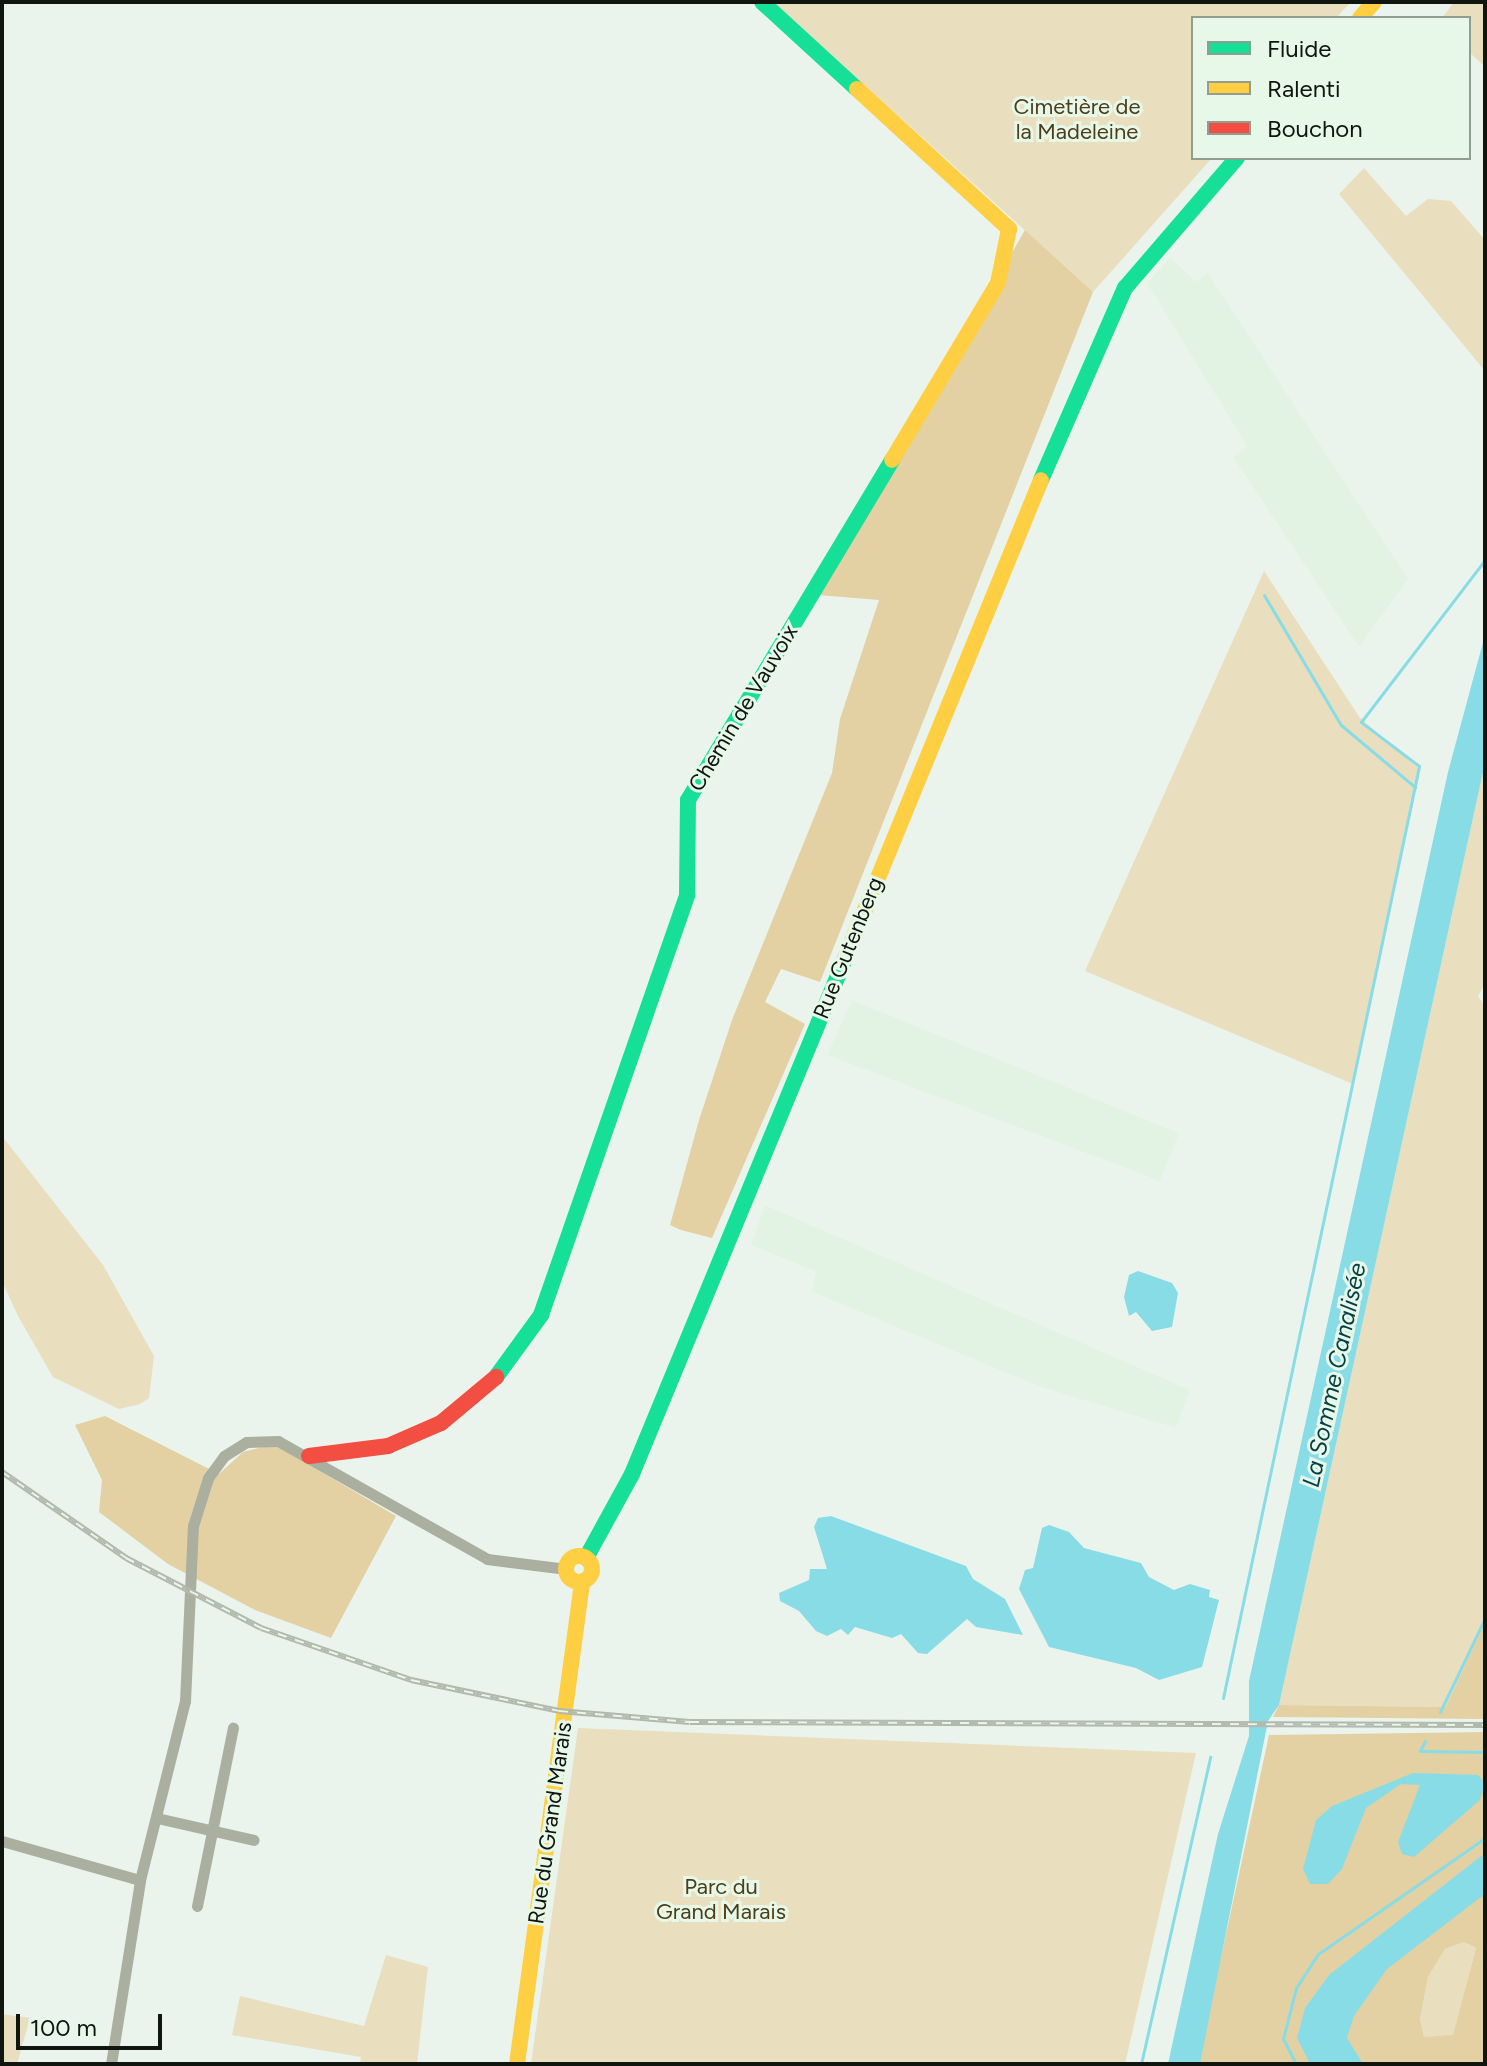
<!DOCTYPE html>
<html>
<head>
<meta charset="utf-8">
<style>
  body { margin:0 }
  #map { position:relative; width:1487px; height:2066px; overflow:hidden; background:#ebf4ec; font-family:Figtree,sans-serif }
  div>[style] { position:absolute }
  .built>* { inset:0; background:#e2f3e3 }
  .green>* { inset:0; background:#e9debd }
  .forest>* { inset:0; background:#e3d1a3 }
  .water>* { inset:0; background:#88dce6 }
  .stream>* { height:3px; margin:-1.5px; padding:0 1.5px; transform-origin:1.5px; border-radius:1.5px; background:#88dce6 }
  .street>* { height:11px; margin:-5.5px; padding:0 5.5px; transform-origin:5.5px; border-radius:5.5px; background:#aaafa0 }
  .fast>* { height:16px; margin:-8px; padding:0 8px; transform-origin:8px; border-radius:8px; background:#16e098 }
  .slow>* { height:16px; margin:-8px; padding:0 8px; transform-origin:8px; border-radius:8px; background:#ffcf43 }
  .slow>.ring { margin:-8px; padding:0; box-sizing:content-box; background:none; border:16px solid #ffcf43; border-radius:50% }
  .jam>* { height:16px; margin:-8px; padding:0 8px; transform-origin:8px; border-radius:8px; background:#f24e42 }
  .rail>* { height:6px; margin-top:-3px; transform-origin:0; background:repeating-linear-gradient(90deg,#e7f8e8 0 9px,#b3b8ae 0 18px); box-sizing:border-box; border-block:2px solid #b3b8ae }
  span { translate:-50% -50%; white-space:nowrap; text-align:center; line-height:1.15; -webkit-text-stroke:6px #e7f8e8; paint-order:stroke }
  .park-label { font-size:22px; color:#4d3d1b }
  .street-label { font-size:22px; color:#101510 }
  .water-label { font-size:24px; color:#063e46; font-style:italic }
  .frame { position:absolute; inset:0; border:4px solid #101510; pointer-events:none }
  .legend { position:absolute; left:1191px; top:16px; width:280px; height:144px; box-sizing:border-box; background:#e7f8e8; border:2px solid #919d92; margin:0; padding:10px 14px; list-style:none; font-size:24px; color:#101510 }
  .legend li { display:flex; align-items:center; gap:16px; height:40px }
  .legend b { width:40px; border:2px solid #919d92 }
  .scale { position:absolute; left:16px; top:2014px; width:146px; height:36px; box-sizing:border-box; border:4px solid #101510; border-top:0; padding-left:10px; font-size:24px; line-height:28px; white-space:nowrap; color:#101510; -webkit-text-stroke:6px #e7f8e8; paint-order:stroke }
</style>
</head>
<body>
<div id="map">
  <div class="built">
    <i style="clip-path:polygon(1170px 258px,1197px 282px,1207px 272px,1408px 579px,1359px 647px,1233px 457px,1247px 446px,1147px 283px)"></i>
    <i style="clip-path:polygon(852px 1000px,1179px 1133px,1160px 1181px,827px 1055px)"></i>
    <i style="clip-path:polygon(765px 1205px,1190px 1390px,1176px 1428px,1041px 1387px,812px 1292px,816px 1272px,751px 1245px)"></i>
  </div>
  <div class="green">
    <i style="clip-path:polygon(773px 2px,1351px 2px,1336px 18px,1193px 18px,1193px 158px,1212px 158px,1093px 292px)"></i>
    <i style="clip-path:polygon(1454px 2px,1485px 2px,1485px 67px,1469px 52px,1469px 18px,1442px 18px)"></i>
    <i style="clip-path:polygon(1364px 168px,1406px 216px,1428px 199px,1451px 201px,1485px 240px,1485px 371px,1339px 194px)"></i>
    <i style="clip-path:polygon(1264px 571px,1360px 718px,1418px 768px,1353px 1084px,1085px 971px)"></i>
    <i style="clip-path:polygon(1485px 763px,1485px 983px,1478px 996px,1485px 1007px,1485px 1622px,1447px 1707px,1279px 1705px)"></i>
    <i style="clip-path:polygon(2px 1136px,103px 1265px,154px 1356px,149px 1398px,140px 1404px,119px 1409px,53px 1377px,18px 1316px,2px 1281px)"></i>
    <i style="clip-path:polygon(578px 1728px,1196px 1753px,1125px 2064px,531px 2064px)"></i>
    <i style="clip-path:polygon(1464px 1942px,1476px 1948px,1453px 2036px,1424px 2037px,1420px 2019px,1428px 1977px,1445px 1949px)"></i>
    <i style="clip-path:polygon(386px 1955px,428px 1967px,417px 2064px,360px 2064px,361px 2057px,232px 2035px,240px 1996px,364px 2026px)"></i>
    <i style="clip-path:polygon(2px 2014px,30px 2018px,17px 2064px,2px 2064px)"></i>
  </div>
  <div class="forest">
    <i style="clip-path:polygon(1025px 230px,1093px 292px,820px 982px,781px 969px,765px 1002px,805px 1024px,712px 1238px,681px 1230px,670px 1225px,699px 1120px,732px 1020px,832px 773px,840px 719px,879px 600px,818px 595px)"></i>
    <i style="clip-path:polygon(105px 1416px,219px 1474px,243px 1452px,274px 1444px,396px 1516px,331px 1638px,255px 1610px,168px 1564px,99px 1512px,102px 1480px,75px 1425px)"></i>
    <i style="clip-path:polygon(1485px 1622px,1485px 1719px,1273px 1717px,1279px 1705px,1446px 1707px)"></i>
    <i style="clip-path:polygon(1485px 1732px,1485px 1854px,1411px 1923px,1310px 2064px,1198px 2064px,1269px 1735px)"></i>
    <i style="clip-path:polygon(evenodd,1485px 1890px,1485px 2064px,1356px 2064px,1345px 2053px,1342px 2020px,1368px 1980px,1485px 1890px,1464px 1942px,1476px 1948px,1453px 2035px,1424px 2037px,1420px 2019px,1428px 1977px,1445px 1949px,1464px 1942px)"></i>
  </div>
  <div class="water">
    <i style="clip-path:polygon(1485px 635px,1485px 763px,1279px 1705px,1268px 1721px,1200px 2064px,1168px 2064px,1218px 1834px,1249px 1736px,1249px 1681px,1448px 772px)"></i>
    <i style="clip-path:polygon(1138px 1271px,1172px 1283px,1178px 1293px,1172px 1327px,1152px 1331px,1136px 1312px,1129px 1316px,1124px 1297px,1129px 1275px)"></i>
    <i style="clip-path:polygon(831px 1516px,966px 1566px,973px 1579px,1005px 1599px,1023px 1635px,976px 1627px,967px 1619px,927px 1654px,918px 1653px,901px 1634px,892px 1638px,855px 1627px,848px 1635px,841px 1629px,827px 1636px,816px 1631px,799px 1611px,780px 1601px,779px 1593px,809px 1580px,810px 1569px,827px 1569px,814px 1527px,818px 1518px)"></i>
    <i style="clip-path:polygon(1049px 1525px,1069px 1532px,1084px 1548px,1141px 1563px,1149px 1577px,1174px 1590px,1190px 1584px,1210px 1590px,1209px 1597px,1219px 1600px,1202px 1667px,1159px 1680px,1136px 1668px,1049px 1647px,1019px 1589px,1025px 1570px,1033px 1568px,1042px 1528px)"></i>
    <i style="clip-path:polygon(1413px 1773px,1478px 1775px,1485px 1783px,1480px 1800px,1414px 1857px,1402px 1854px,1398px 1842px,1420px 1785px,1401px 1784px,1366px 1808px,1342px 1869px,1328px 1884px,1310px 1884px,1303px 1869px,1316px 1820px,1332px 1806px)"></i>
    <i style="clip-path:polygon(1485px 1853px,1485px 1894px,1387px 1969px,1354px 2016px,1347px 2038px,1363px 2064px,1310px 2064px,1297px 2038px,1305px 2008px,1329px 1975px)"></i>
  </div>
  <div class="stream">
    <i style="left:1264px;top:595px;width:151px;rotate:59.4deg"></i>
    <i style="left:1341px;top:725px;width:97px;rotate:40deg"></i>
    <i style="left:1223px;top:1698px;width:952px;rotate:-78.12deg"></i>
    <i style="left:1419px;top:766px;width:73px;rotate:-142.8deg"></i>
    <i style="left:1361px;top:722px;width:204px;rotate:-52.6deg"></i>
    <i style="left:1440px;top:1712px;width:104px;rotate:-64.4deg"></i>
    <i style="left:1425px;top:1741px;width:11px;rotate:117deg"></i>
    <i style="left:1420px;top:1751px;width:65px;rotate:0.9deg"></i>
    <i style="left:1141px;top:2064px;width:315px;rotate:-77.3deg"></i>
    <i style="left:1296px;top:2064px;width:28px;rotate:-117deg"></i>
    <i style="left:1283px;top:2039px;width:53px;rotate:-75.7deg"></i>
    <i style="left:1296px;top:1988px;width:40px;rotate:-57.1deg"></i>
    <i style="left:1318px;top:1954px;width:203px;rotate:-34.8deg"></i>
  </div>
  <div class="street">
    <i style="left:157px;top:1818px;width:99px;rotate:12.8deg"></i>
    <i style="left:2px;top:1841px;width:143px;rotate:15.8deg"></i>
    <i style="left:197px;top:1906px;width:182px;rotate:-78.6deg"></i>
    <i style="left:111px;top:2064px;width:186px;rotate:-81deg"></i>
    <i style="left:140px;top:1880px;width:185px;rotate:-75.9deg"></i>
    <i style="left:185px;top:1701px;width:175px;rotate:-87.4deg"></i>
    <i style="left:193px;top:1526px;width:50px;rotate:-72.6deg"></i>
    <i style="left:208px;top:1478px;width:27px;rotate:-54deg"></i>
    <i style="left:224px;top:1456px;width:26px;rotate:-32deg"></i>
    <i style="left:246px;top:1442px;width:32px;rotate:-2deg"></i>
    <i style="left:278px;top:1441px;width:240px;rotate:29.4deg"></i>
    <i style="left:487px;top:1559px;width:80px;rotate:7.2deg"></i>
  </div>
  <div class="fast">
    <i style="left:762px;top:2px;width:129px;rotate:42.5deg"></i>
    <i style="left:1041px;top:480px;width:210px;rotate:-66.4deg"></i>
    <i style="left:1125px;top:288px;width:172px;rotate:-49.3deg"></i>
    <i style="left:496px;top:1377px;width:77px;rotate:-54deg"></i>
    <i style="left:541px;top:1315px;width:445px;rotate:-70.8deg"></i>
    <i style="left:687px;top:895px;width:95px;rotate:-89.4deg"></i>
    <i style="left:688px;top:800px;width:397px;rotate:-59deg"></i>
    <i style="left:586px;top:1558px;width:96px;rotate:-61.3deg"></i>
    <i style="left:632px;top:1474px;width:560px;rotate:-67.55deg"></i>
  </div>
  <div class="slow">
    <i style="left:1360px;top:18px;width:21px;rotate:-49deg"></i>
    <i style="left:857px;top:89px;width:207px;rotate:42.6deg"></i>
    <i style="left:1009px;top:229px;width:55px;rotate:101.5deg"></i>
    <i style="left:998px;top:283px;width:206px;rotate:120.9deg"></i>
    <i style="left:846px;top:956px;width:514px;rotate:-67.72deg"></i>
    <i class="ring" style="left:566px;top:1556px;width:10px;height:10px"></i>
    <i style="left:517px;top:2064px;width:486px;rotate:-82.3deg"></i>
  </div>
  <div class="jam">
    <i style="left:309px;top:1456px;width:80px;rotate:-7.2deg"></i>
    <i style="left:388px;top:1446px;width:58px;rotate:-23.5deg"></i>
    <i style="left:441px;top:1423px;width:72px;rotate:-39.9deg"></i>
  </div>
  <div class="rail">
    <i style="left:2px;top:1472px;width:151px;rotate:34.7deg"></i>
    <i style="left:126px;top:1558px;width:152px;rotate:27.4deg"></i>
    <i style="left:261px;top:1628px;width:159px;rotate:19.1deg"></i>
    <i style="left:411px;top:1680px;width:151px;rotate:11.8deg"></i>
    <i style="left:559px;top:1711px;width:131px;rotate:4.8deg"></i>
    <i style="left:690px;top:1722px;width:795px;rotate:0.22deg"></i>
  </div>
  <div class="park-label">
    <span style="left:1077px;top:119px">Cimetière de<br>la Madeleine</span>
    <span style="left:721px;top:1899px">Parc du<br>Grand Marais</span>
  </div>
  <div class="street-label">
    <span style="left:743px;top:708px;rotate:-59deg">Chemin de Vauvoix</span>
    <span style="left:848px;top:948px;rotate:-68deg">Rue Gutenberg</span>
    <span style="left:550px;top:1823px;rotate:-82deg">Rue du Grand Marais</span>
  </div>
  <div class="water-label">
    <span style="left:1334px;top:1375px;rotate:-78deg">La Somme Canalisée</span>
  </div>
  <div class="frame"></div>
  <ul class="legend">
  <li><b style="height:10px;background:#16e098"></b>Fluide</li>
  <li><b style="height:10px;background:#ffcf43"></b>Ralenti</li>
  <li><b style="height:10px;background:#f24e42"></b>Bouchon</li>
  </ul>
  <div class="scale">100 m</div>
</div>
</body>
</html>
